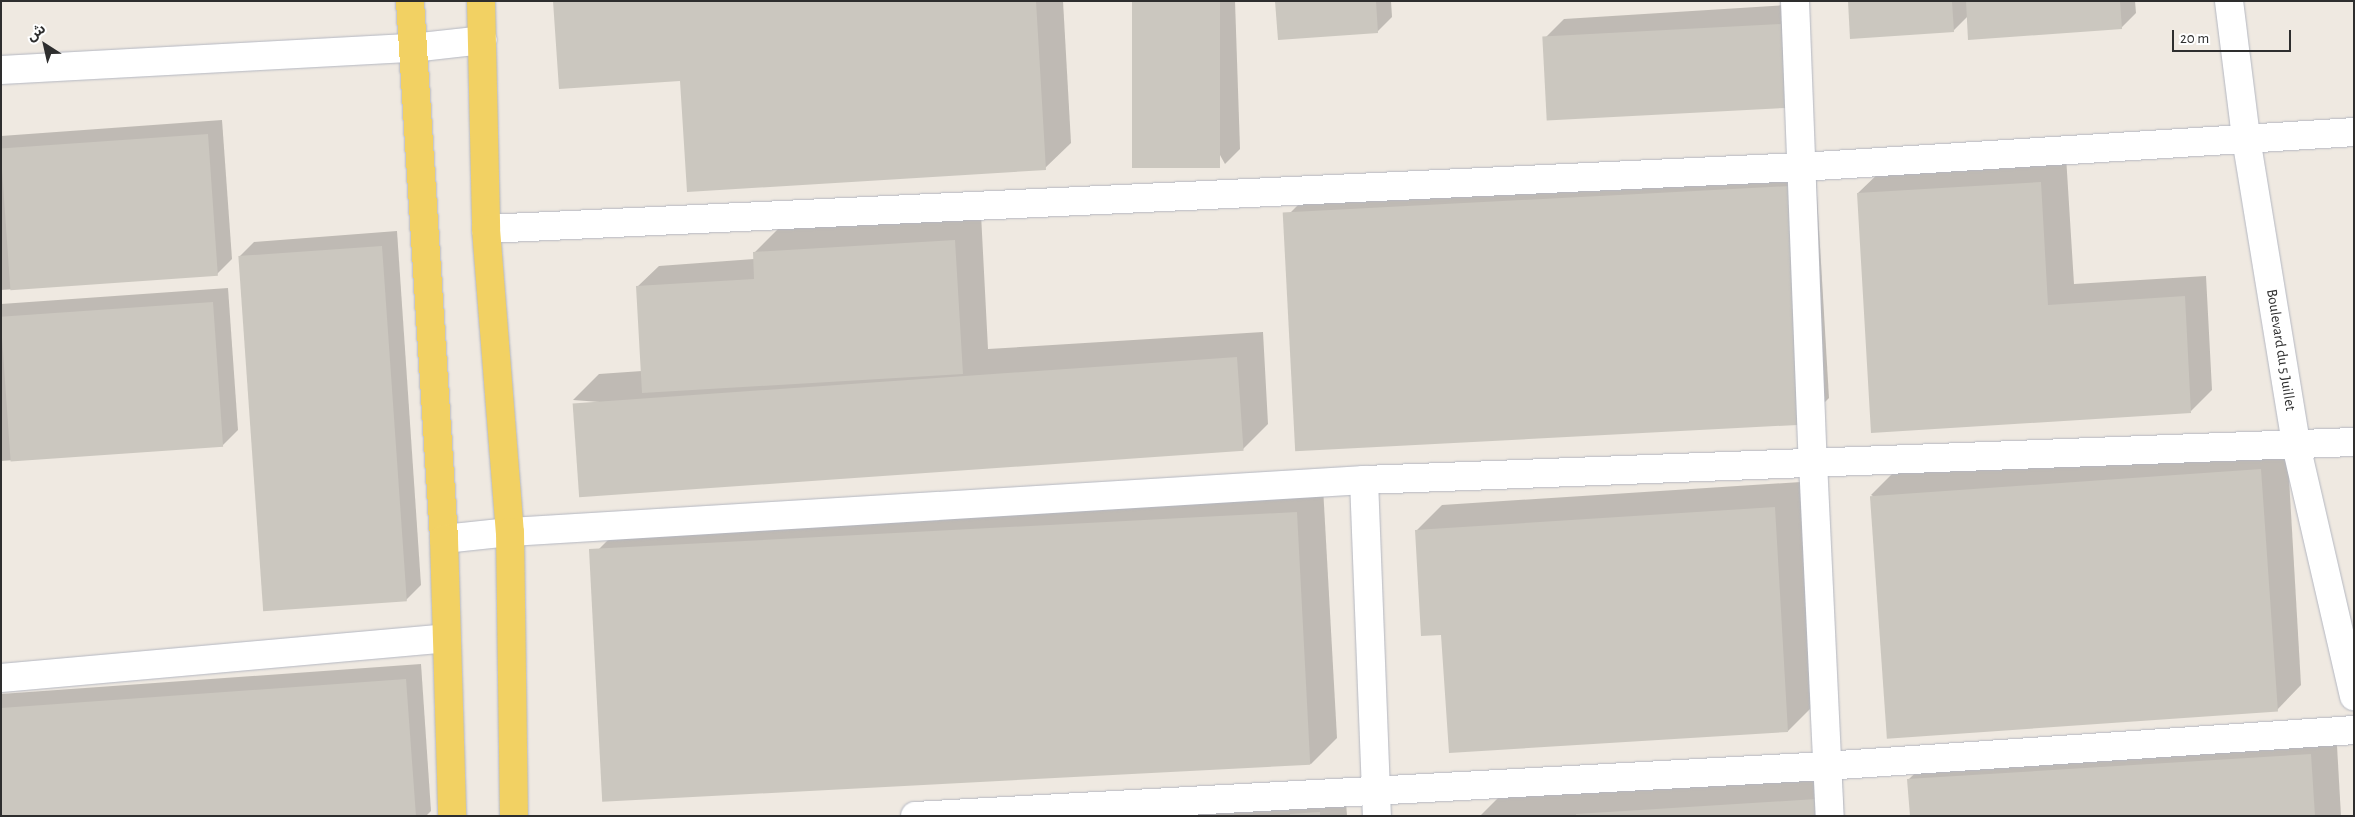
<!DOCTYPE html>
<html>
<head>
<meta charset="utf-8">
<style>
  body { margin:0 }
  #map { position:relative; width:2355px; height:817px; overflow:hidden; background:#efe9e1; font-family:"Alegreya Sans","Noto Sans Arabic",sans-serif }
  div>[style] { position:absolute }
  .shadow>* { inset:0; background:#0003 }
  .building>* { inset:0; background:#cbc7bf; transform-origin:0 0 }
  .roads { filter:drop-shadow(0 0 1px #b4b7c1) drop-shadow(0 0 1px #b4b7c1) }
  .minor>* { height:28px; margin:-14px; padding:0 14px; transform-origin:14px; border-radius:14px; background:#fff }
  .major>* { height:28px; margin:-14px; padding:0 14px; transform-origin:14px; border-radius:14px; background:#f2d163 }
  span { translate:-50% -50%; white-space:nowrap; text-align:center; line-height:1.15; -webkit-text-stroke:5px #fff; paint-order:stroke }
  .street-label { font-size:15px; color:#2e2e2e }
  .frame { position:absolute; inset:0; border:2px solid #2e2e2e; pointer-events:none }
  .north { position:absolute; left:20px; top:20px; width:50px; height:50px; -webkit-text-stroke:4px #fff; paint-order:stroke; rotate:325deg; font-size:14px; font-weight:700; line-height:20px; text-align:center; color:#2e2e2e }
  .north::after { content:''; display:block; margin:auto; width:18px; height:22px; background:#2e2e2e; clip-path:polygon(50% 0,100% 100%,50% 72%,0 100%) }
  .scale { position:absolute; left:2172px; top:30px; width:119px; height:22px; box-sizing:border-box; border:2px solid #2e2e2e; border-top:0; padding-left:6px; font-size:15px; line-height:18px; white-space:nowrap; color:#2e2e2e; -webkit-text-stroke:4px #fff; paint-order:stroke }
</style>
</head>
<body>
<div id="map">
  <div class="shadow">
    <i style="clip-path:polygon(555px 1px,1063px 1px,1071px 143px,1045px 168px,681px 78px)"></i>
    <i style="clip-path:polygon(1134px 1px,1235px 1px,1240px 149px,1225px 164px)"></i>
    <i style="clip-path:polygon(1276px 1px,1391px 1px,1392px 17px,1377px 32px)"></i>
    <i style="clip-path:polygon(1849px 1px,2135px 1px,2136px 13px,2121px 28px,1968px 16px,1953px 31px)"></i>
    <i style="clip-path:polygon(1802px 4px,1786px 107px,1543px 40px,1564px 19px)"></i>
    <i style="clip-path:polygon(222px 120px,232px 259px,217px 274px,1px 290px,1px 136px)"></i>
    <i style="clip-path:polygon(2066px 156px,2074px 284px,2206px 276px,2212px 390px,2191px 411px,1858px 193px,1884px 168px)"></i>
    <i style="clip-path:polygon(1815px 161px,1829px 398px,1803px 424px,1284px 219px,1310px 193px)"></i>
    <i style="clip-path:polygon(981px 214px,988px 349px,1263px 332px,1268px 424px,1242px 450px,573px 400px,599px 374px,642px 371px,637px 287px,659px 266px,754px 259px,754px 253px,780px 227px)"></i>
    <i style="clip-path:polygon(397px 231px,421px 585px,406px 600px,239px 257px,254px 242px)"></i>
    <i style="clip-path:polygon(228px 288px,238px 430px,223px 445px,1px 461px,1px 304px)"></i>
    <i style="clip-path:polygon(2287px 444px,2301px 685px,2276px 711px,1871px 495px,1897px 469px)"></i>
    <i style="clip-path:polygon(1801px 482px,1814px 705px,1788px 731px,1443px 634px,1416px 531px,1442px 505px)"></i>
    <i style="clip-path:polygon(1323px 487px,1337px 738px,1311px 764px,590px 558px,616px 532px)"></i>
    <i style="clip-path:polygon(421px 664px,431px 811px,426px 816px,1px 816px,1px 694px)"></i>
    <i style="clip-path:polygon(2336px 728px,2341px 816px,1911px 816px,1909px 779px,1935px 754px)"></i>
    <i style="clip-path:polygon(1842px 774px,1844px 816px,1480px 816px,1501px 795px)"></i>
    <i style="clip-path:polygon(1345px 787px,1347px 816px,893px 816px)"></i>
  </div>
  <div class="building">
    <i style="clip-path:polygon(553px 1px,1036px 1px,1046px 170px,687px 192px,680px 81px,559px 89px)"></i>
    <i style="left:1132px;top:1px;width:88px;height:167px"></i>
    <i style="clip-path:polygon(1275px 1px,1376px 1px,1378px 33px,1278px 40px)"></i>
    <i style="clip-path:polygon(1848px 1px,1952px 1px,1954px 32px,1850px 39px)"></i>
    <i style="clip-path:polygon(1966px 1px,2120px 1px,2122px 29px,1968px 40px)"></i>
    <i style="left:1781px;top:24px;width:84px;height:239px;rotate:87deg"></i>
    <i style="left:208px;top:134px;width:142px;height:208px;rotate:86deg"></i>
    <i style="clip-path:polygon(2041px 182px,2048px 305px,2185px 296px,2191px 413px,1871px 433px,1857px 193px)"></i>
    <i style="left:1790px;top:186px;width:239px;height:508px;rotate:87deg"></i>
    <i style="clip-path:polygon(955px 240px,963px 374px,642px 393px,636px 286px,754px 279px,753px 252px)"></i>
    <i style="left:382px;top:246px;width:356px;height:144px;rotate:86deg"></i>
    <i style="left:213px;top:302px;width:145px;height:213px;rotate:86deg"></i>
    <i style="left:1237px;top:357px;width:94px;height:666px;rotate:86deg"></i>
    <i style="left:2261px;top:469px;width:243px;height:392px;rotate:86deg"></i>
    <i style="clip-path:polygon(1775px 507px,1788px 732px,1449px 753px,1441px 635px,1421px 636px,1415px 530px)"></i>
    <i style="left:1297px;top:512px;width:253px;height:709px;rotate:87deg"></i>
    <i style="clip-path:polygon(406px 679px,416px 816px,1px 816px,1px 708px)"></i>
    <i style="clip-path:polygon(2311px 754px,2315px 816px,1910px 816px,1907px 779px)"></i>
    <i style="clip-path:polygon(1816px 799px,1817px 816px,1576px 816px,1576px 814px)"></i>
    <i style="clip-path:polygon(1320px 812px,1320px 816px,1290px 816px,1290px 814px)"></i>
  </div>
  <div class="roads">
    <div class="minor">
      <i style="left:1795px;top:1px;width:461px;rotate:87.8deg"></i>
      <i style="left:1813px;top:462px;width:354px;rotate:87.3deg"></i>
      <i style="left:2229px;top:1px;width:138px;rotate:82.9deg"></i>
      <i style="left:2246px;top:138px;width:311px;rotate:80.7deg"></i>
      <i style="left:2296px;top:445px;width:258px;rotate:77deg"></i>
      <i style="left:1px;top:70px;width:412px;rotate:-3.1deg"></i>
      <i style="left:412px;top:48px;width:71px;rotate:-6.4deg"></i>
      <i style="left:486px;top:229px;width:1316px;rotate:-2.7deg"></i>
      <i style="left:1801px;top:167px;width:554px;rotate:-3.62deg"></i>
      <i style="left:1364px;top:480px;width:336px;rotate:87.8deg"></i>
      <i style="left:444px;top:539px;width:66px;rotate:-6.1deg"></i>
      <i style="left:510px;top:532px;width:856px;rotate:-3.48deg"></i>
      <i style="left:1364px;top:480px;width:991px;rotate:-2.2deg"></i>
      <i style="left:1px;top:678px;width:447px;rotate:-5.1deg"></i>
      <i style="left:915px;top:816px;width:911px;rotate:-3.14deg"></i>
      <i style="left:1825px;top:766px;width:530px;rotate:-3.89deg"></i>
    </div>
    <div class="major">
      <i style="left:410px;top:1px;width:539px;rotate:86.38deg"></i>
      <i style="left:444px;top:539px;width:277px;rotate:88.3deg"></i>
      <i style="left:481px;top:1px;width:228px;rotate:88.7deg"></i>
      <i style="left:486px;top:229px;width:304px;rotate:85.5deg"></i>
      <i style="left:510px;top:532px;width:284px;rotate:89.2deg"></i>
    </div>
  </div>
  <div class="street-label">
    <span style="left:2281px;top:350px;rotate:81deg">Boulevard du 5 Juillet</span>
  </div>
  <div class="frame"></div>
  <div class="north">ش</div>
  <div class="scale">20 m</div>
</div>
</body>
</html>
